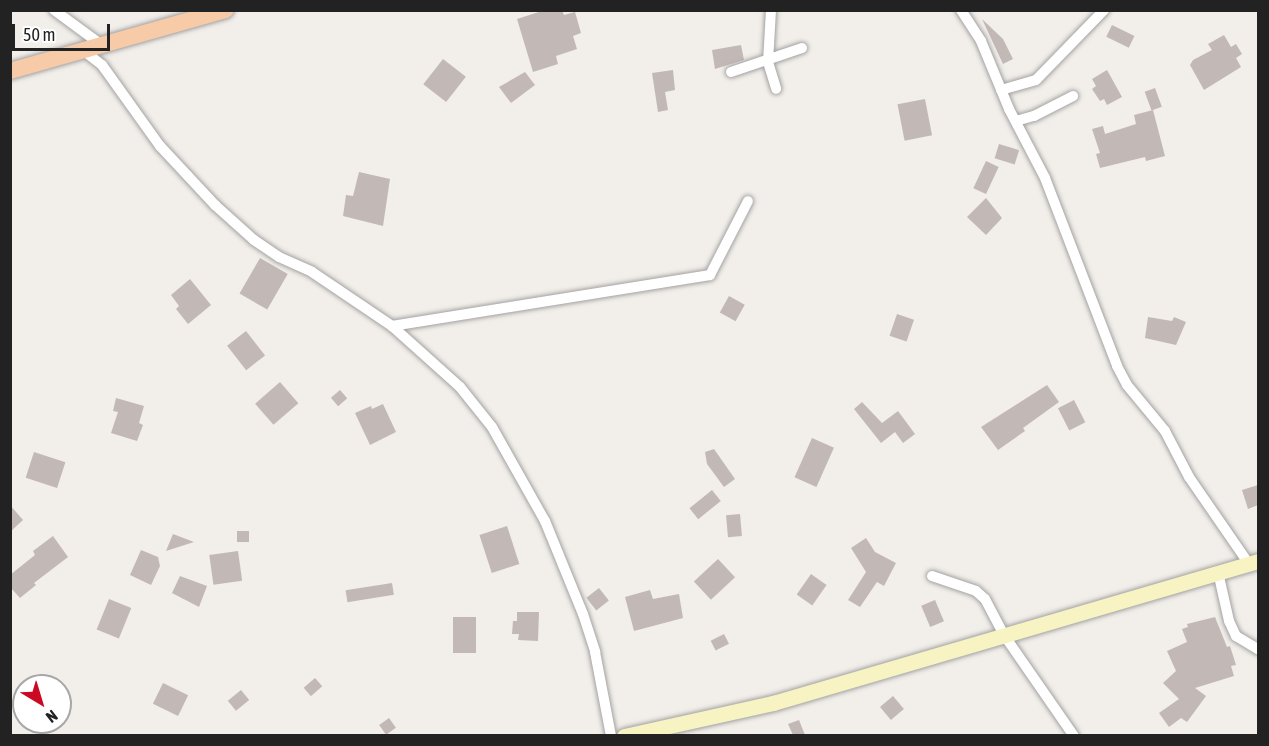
<!DOCTYPE html>
<html>
<head>
<meta charset="utf-8">
<style>
  body { margin:0 }
  #map { position:relative; width:1269px; height:746px; overflow:hidden; background:#f2eee9; font-family:"Asap Condensed",sans-serif }
  div>[style] { position:absolute }
  .building>* { inset:0; background:#c2b9b6; transform-origin:0 0 }
  .roads { filter:drop-shadow(0 0 2px #a3a3a3) drop-shadow(0 0 2px #a3a3a3) }
  .street>* { height:10px; margin:-5px; padding:0 5px; transform-origin:5px; border-radius:5px; background:#fff }
  .secondary>* { height:15px; margin:-7.5px; padding:0 7.5px; transform-origin:7.5px; border-radius:7.5px; background:#f7f3c2 }
  .primary>* { height:16px; margin:-8px; padding:0 8px; transform-origin:8px; border-radius:8px; background:#f8cba8 }
  span { translate:-50% -50%; white-space:nowrap; text-align:center; line-height:1.15; -webkit-text-stroke:4.5px #fff; paint-order:stroke }
  .frame { position:absolute; inset:0; border:12px solid #222; pointer-events:none }
  .north { position:absolute; left:12px; top:674px; width:60px; height:60px; box-sizing:border-box; background:#fff; border:2px solid #a7a7a7; border-radius:50%; rotate:142deg; font-size:16px; font-weight:700; line-height:24px; text-align:center; color:#222 }
  .north::after { content:''; display:block; margin:auto; width:21px; height:27px; background:#cb0923; clip-path:polygon(50% 0,100% 100%,50% 72%,0 100%) }
  .scale { position:absolute; left:12px; top:24px; width:98px; height:27px; box-sizing:border-box; border:3px solid #222; border-top:0; padding-left:8px; font-size:18px; line-height:21px; white-space:nowrap; color:#222; -webkit-text-stroke:4px #fff; paint-order:stroke }
</style>
</head>
<body>
<div id="map">
  <div class="building">
    <i style="clip-path:polygon(545px 10px,562px 10px,564px 15px,575px 12px,581px 33px,573px 36px,577px 49px,556px 56px,558px 64px,533px 72px,517px 19px)"></i>
    <i style="clip-path:polygon(982px 19px,1003px 39px,1013px 59px,1003px 64px)"></i>
    <i style="left:1112px;top:25px;width:25px;height:13px;rotate:26deg"></i>
    <i style="clip-path:polygon(1224px 35px,1231px 47px,1236px 44px,1242px 54px,1236px 58px,1241px 67px,1204px 90px,1190px 65px,1193px 60px,1212px 50px,1208px 44px)"></i>
    <i style="clip-path:polygon(741px 45px,744px 60px,715px 69px,712px 50px)"></i>
    <i style="left:443px;top:59px;width:29px;height:32px;rotate:38deg"></i>
    <i style="clip-path:polygon(673px 70px,675px 90px,665px 92px,668px 110px,658px 112px,652px 73px)"></i>
    <i style="clip-path:polygon(1107px 70px,1122px 97px,1107px 105px,1104px 99px,1100px 101px,1092px 89px,1096px 86px,1092px 79px)"></i>
    <i style="clip-path:polygon(525px 72px,535px 85px,511px 103px,499px 87px)"></i>
    <i style="left:1155px;top:88px;width:20px;height:11px;rotate:70deg"></i>
    <i style="left:925px;top:99px;width:37px;height:28px;rotate:79deg"></i>
    <i style="clip-path:polygon(1153px 110px,1165px 156px,1146px 161px,1145px 157px,1100px 168px,1096px 154px,1100px 153px,1092px 129px,1103px 126px,1105px 134px,1136px 124px,1134px 115px)"></i>
    <i style="left:999px;top:144px;width:21px;height:15px;rotate:17deg"></i>
    <i style="left:986px;top:161px;width:14px;height:30px;rotate:25deg"></i>
    <i style="clip-path:polygon(359px 172px,390px 179px,383px 226px,343px 216px,346px 195px,353px 196px)"></i>
    <i style="clip-path:polygon(986px 198px,1002px 218px,986px 235px,967px 217px)"></i>
    <i style="left:260px;top:258px;width:32px;height:41px;rotate:30deg"></i>
    <i style="clip-path:polygon(190px 279px,211px 305px,188px 324px,176px 309px,179px 306px,171px 295px)"></i>
    <i style="left:729px;top:296px;width:18px;height:19px;rotate:29deg"></i>
    <i style="left:897px;top:314px;width:18px;height:23px;rotate:19deg"></i>
    <i style="clip-path:polygon(1148px 317px,1172px 321px,1174px 317px,1186px 322px,1176px 345px,1145px 338px)"></i>
    <i style="left:246px;top:331px;width:31px;height:24px;rotate:52deg"></i>
    <i style="left:280px;top:382px;width:28px;height:33px;rotate:49deg"></i>
    <i style="clip-path:polygon(1047px 385px,1059px 402px,1023px 428px,1025px 431px,998px 450px,981px 427px)"></i>
    <i style="left:340px;top:390px;width:11px;height:12px;rotate:49deg"></i>
    <i style="clip-path:polygon(116px 398px,144px 406px,139px 423px,143px 425px,137px 441px,111px 433px,118px 412px,113px 411px)"></i>
    <i style="left:1074px;top:400px;width:25px;height:18px;rotate:63deg"></i>
    <i style="clip-path:polygon(862px 402px,882px 423px,898px 411px,915px 434px,903px 443px,895px 432px,881px 443px,854px 409px)"></i>
    <i style="clip-path:polygon(383px 404px,396px 432px,370px 445px,355px 413px,371px 406px,372px 409px)"></i>
    <i style="left:812px;top:438px;width:24px;height:43px;rotate:24deg"></i>
    <i style="clip-path:polygon(714px 449px,735px 479px,724px 487px,707px 464px,705px 452px)"></i>
    <i style="left:34px;top:452px;width:33px;height:27px;rotate:18deg"></i>
    <i style="clip-path:polygon(1258px 485px,1258px 505px,1248px 509px,1242px 490px)"></i>
    <i style="left:712px;top:490px;width:14px;height:29px;rotate:51deg"></i>
    <i style="clip-path:polygon(10px 505px,23px 520px,10px 532px)"></i>
    <i style="left:740px;top:514px;width:22px;height:14px;rotate:85deg"></i>
    <i style="left:507px;top:526px;width:40px;height:29px;rotate:72deg"></i>
    <i style="left:237px;top:531px;width:12px;height:11px"></i>
    <i style="clip-path:polygon(173px 534px,194px 542px,166px 551px)"></i>
    <i style="clip-path:polygon(53px 536px,68px 557px,34px 583px,36px 585px,20px 598px,10px 587px,10px 575px,35px 555px,33px 551px)"></i>
    <i style="clip-path:polygon(866px 538px,875px 552px,896px 563px,884px 586px,877px 582px,860px 607px,848px 600px,866px 572px,851px 548px)"></i>
    <i style="clip-path:polygon(141px 550px,158px 557px,160px 566px,151px 585px,130px 575px)"></i>
    <i style="left:238px;top:551px;width:30px;height:29px;rotate:82deg"></i>
    <i style="left:718px;top:559px;width:25px;height:33px;rotate:47deg"></i>
    <i style="left:811px;top:574px;width:19px;height:25px;rotate:35deg"></i>
    <i style="clip-path:polygon(180px 576px,207px 586px,199px 607px,172px 593px)"></i>
    <i style="left:392px;top:583px;width:12px;height:47px;rotate:81deg"></i>
    <i style="left:599px;top:588px;width:16px;height:16px;rotate:52deg"></i>
    <i style="clip-path:polygon(650px 590px,653px 599px,679px 594px,683px 618px,634px 631px,625px 597px)"></i>
    <i style="left:109px;top:599px;width:24px;height:33px;rotate:22deg"></i>
    <i style="left:935px;top:600px;width:23px;height:15px;rotate:67deg"></i>
    <i style="clip-path:polygon(517px 612px,539px 612px,538px 641px,518px 640px,519px 634px,512px 634px,513px 621px,517px 621px)"></i>
    <i style="left:453px;top:617px;width:23px;height:36px"></i>
    <i style="clip-path:polygon(1215px 617px,1227px 647px,1230px 646px,1236px 665px,1231px 666px,1234px 676px,1195px 688px,1206px 696px,1187px 722px,1181px 718px,1169px 727px,1159px 713px,1179px 699px,1163px 683px,1176px 671px,1167px 651px,1187px 642px,1182px 629px,1188px 627px,1187px 624px)"></i>
    <i style="left:724px;top:634px;width:11px;height:15px;rotate:63deg"></i>
    <i style="left:315px;top:678px;width:11px;height:15px;rotate:49deg"></i>
    <i style="left:163px;top:683px;width:28px;height:23px;rotate:26deg"></i>
    <i style="left:241px;top:690px;width:13px;height:17px;rotate:51deg"></i>
    <i style="left:893px;top:696px;width:17px;height:17px;rotate:50deg"></i>
    <i style="left:389px;top:718px;width:12px;height:12px;rotate:55deg"></i>
    <i style="clip-path:polygon(799px 720px,805px 735px,793px 735px,788px 724px)"></i>
  </div>
  <div class="roads">
    <div class="street">
      <i style="left:54px;top:10px;width:61px;rotate:36.3deg"></i>
      <i style="left:771px;top:10px;width:52px;rotate:93.3deg"></i>
      <i style="left:768px;top:62px;width:28px;rotate:73deg"></i>
      <i style="left:961px;top:10px;width:37px;rotate:57deg"></i>
      <i style="left:981px;top:41px;width:74px;rotate:67.6deg"></i>
      <i style="left:1009px;top:109px;width:78px;rotate:62.4deg"></i>
      <i style="left:1045px;top:178px;width:201px;rotate:69deg"></i>
      <i style="left:1117px;top:366px;width:21px;rotate:62deg"></i>
      <i style="left:1127px;top:385px;width:60px;rotate:50.4deg"></i>
      <i style="left:1165px;top:431px;width:52px;rotate:62.4deg"></i>
      <i style="left:1189px;top:477px;width:106px;rotate:55.4deg"></i>
      <i style="left:84px;top:51px;width:23px;rotate:38deg"></i>
      <i style="left:102px;top:65px;width:100px;rotate:54.4deg"></i>
      <i style="left:160px;top:146px;width:81px;rotate:47deg"></i>
      <i style="left:215px;top:205px;width:52px;rotate:41.9deg"></i>
      <i style="left:254px;top:240px;width:30px;rotate:34deg"></i>
      <i style="left:279px;top:257px;width:36px;rotate:24deg"></i>
      <i style="left:312px;top:272px;width:97px;rotate:34deg"></i>
      <i style="left:392px;top:326px;width:91px;rotate:41.9deg"></i>
      <i style="left:460px;top:387px;width:51px;rotate:51.3deg"></i>
      <i style="left:492px;top:427px;width:108px;rotate:60.6deg"></i>
      <i style="left:545px;top:521px;width:100px;rotate:67.8deg"></i>
      <i style="left:583px;top:614px;width:40px;rotate:72deg"></i>
      <i style="left:595px;top:652px;width:86px;rotate:79.2deg"></i>
      <i style="left:731px;top:72px;width:75px;rotate:-18.7deg"></i>
      <i style="left:1001px;top:90px;width:36px;rotate:-16deg"></i>
      <i style="left:1036px;top:80px;width:98px;rotate:-45.8deg"></i>
      <i style="left:1016px;top:121px;width:19px;rotate:-16deg"></i>
      <i style="left:1034px;top:116px;width:44px;rotate:-27.1deg"></i>
      <i style="left:392px;top:326px;width:322px;rotate:-9.1deg"></i>
      <i style="left:710px;top:275px;width:83px;rotate:-62.8deg"></i>
      <i style="left:1218px;top:572px;width:50px;rotate:77.3deg"></i>
      <i style="left:1229px;top:621px;width:17px;rotate:65deg"></i>
      <i style="left:1236px;top:636px;width:26px;rotate:31deg"></i>
      <i style="left:932px;top:576px;width:46px;rotate:18.8deg"></i>
      <i style="left:976px;top:591px;width:12px;rotate:42deg"></i>
      <i style="left:985px;top:599px;width:41px;rotate:62.2deg"></i>
      <i style="left:1004px;top:635px;width:123px;rotate:55.3deg"></i>
    </div>
    <div class="secondary">
      <i style="left:624px;top:736px;width:153px;rotate:-12.5deg"></i>
      <i style="left:773px;top:703px;width:505px;rotate:-16.32deg"></i>
    </div>
    <div class="primary">
      <i style="left:10px;top:71px;width:224px;rotate:-15.8deg"></i>
    </div>
  </div>
  <div class="frame"></div>
  <div class="north">N</div>
  <div class="scale">50 m</div>
</div>
</body>
</html>
